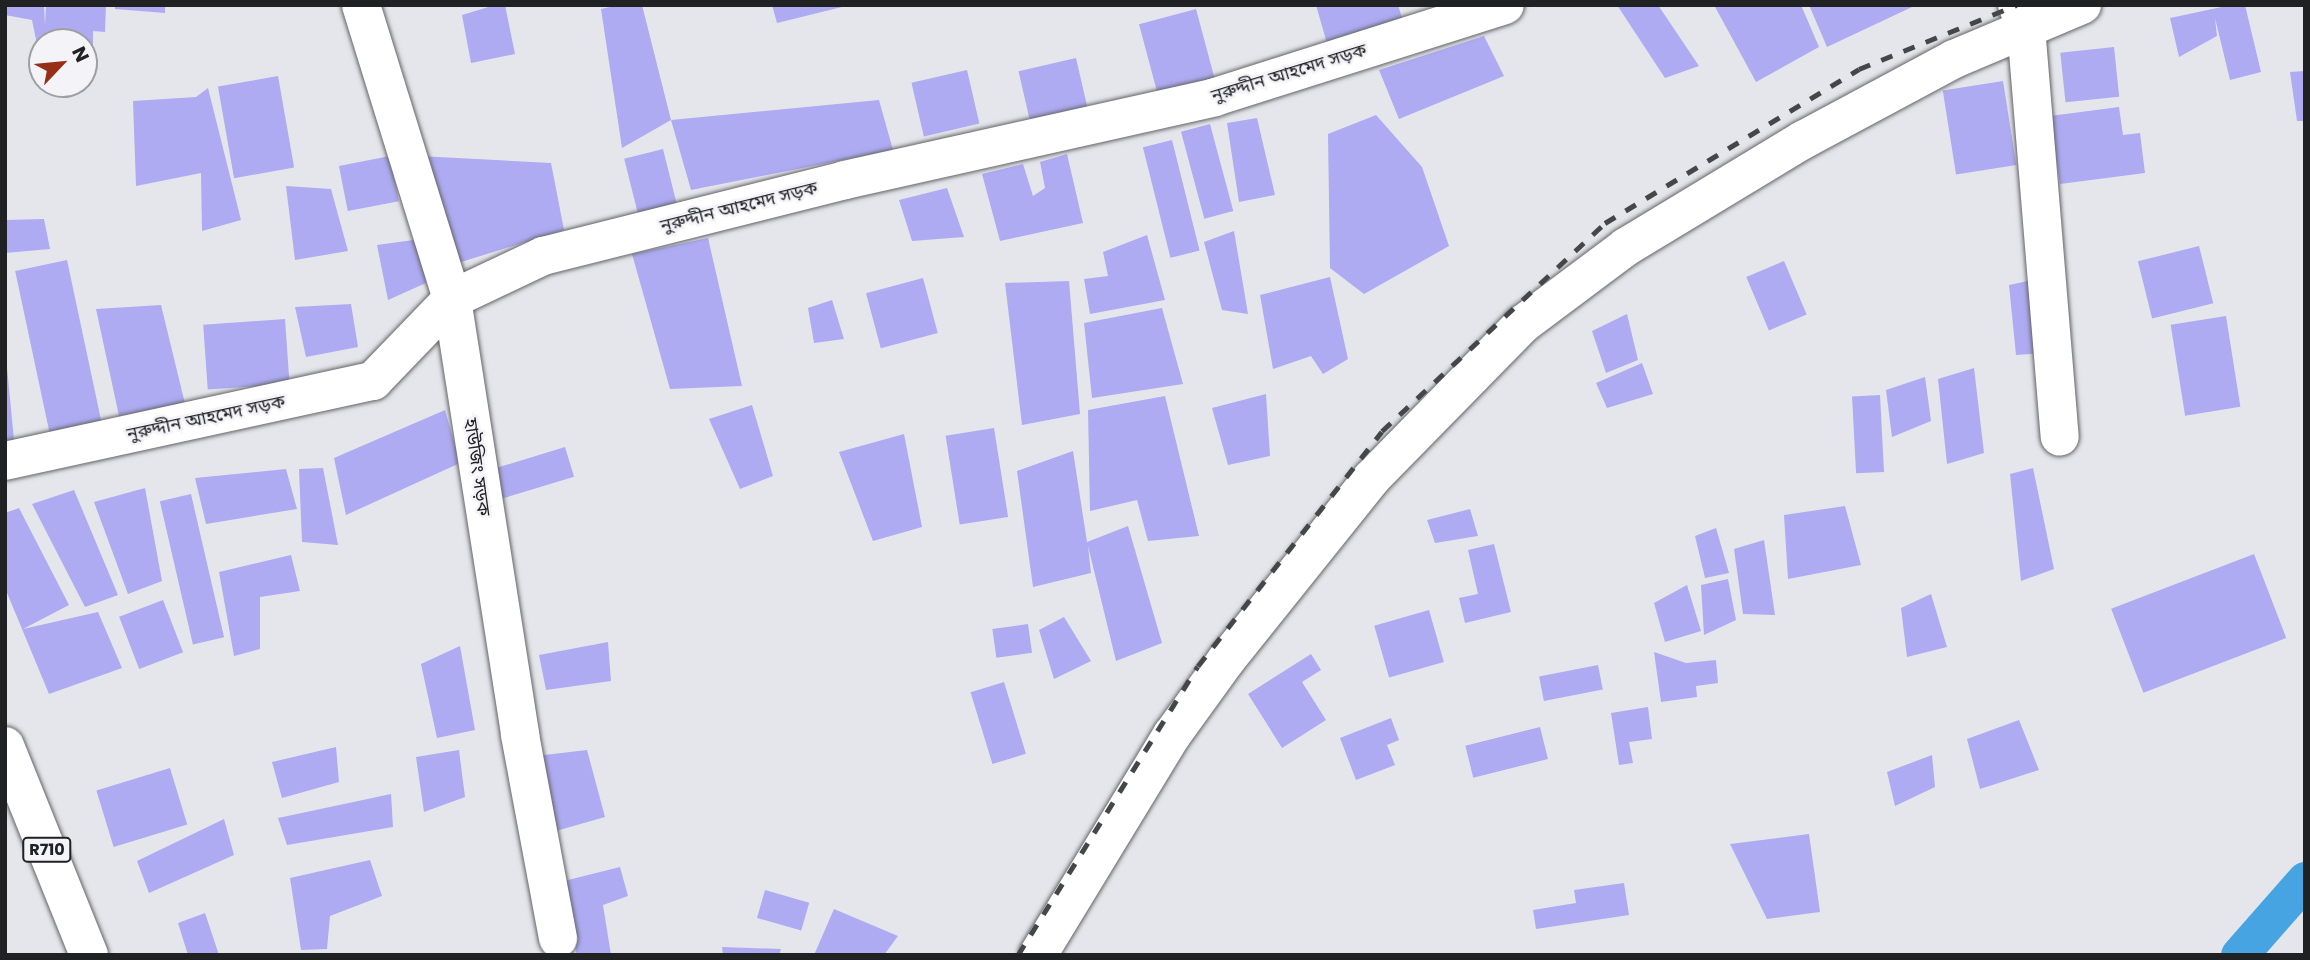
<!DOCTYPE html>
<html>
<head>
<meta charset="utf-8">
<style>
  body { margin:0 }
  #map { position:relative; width:2310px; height:960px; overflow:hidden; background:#e5e6eb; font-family:Poppins,"Noto Sans Bengali",sans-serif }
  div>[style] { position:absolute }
  .canal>* { height:37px; margin:-18.5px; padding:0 18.5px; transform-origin:18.5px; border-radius:18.5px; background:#45a4e1 }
  .building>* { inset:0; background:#aeabf2; transform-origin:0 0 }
  .roads { filter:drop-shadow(0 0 2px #646468) drop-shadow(0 0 2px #646468) }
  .minor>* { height:38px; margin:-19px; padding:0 19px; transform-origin:19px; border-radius:19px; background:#fff }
  .major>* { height:38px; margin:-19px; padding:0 19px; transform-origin:19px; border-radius:19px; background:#fff }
  .rail>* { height:5px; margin-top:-2.5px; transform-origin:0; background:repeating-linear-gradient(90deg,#454648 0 12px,transparent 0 24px) }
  span { translate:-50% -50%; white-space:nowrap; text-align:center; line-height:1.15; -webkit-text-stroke:5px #f3f3f8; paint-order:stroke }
  .shield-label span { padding:2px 5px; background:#f3f3f8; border:2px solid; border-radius:5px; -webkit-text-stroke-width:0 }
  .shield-label { font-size:16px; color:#202122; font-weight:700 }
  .street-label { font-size:18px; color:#202122 }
  .frame { position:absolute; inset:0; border:7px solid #202122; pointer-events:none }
  .north { position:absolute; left:28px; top:28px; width:70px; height:70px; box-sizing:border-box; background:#f3f3f8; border:2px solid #9f9fa2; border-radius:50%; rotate:64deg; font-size:19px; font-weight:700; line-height:28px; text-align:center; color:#202122 }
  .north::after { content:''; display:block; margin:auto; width:24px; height:32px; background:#962e18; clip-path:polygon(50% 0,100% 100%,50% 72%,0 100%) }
</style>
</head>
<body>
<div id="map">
  <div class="canal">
    <i style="left:2239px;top:955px;width:100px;rotate:-48.7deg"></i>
  </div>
  <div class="building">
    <i style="clip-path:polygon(5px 5px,44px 5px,45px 25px,46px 5px,106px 5px,105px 32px,93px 31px,93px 67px,84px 67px,84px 42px,42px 42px,41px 64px,32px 20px,5px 15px)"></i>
    <i style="clip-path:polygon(115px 5px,165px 5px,165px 13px,115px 9px)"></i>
    <i style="clip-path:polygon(495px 5px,505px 5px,515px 54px,471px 63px,462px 15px)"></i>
    <i style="clip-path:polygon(619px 5px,642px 5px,671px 120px,622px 148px,601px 9px)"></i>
    <i style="clip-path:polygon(772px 5px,846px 5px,846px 6px,777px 23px)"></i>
    <i style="clip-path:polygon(1316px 5px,1398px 5px,1404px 24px,1328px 47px)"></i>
    <i style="clip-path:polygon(1617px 5px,1658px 5px,1699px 66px,1665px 78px)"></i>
    <i style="clip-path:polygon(1714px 5px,1801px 5px,1819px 47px,1756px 82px)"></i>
    <i style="clip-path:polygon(1809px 5px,1911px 5px,1912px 7px,1827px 47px)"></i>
    <i style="clip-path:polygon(2231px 5px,2245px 5px,2261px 72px,2230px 80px,2215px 18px,2217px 36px,2179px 57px,2170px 18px)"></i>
    <i style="left:1196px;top:9px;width:75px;height:59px;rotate:75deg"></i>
    <i style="clip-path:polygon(1484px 36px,1504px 76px,1399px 119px,1379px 70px)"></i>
    <i style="left:2114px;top:47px;width:50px;height:54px;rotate:84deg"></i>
    <i style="left:1076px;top:58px;width:51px;height:59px;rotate:77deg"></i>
    <i style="left:967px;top:70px;width:55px;height:57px;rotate:77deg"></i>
    <i style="clip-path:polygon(2305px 71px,2305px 121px,2297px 121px,2290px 72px)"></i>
    <i style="left:278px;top:76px;width:93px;height:61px;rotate:80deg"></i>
    <i style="left:2003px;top:81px;width:85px;height:61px;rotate:81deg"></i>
    <i style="clip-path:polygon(208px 88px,241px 220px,202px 231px,201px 173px,136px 186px,133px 101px,196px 97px)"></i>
    <i style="clip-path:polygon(879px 100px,893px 150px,691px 190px,671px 120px)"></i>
    <i style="clip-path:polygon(2119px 107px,2123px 135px,2140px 133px,2145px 173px,2060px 184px,2050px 116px)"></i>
    <i style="clip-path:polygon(1376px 115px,1422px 167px,1449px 246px,1364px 294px,1330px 268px,1328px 134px)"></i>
    <i style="clip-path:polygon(1257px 118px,1275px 195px,1239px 202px,1227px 123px)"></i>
    <i style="left:1210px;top:124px;width:90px;height:30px;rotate:75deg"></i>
    <i style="left:1172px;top:140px;width:114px;height:30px;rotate:76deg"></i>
    <i style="left:663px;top:149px;width:57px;height:40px;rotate:76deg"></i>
    <i style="clip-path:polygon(1067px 154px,1083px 223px,1000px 241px,982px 174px,1023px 164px,1033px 196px,1045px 188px,1040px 162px)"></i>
    <i style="left:390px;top:156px;width:46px;height:52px;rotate:79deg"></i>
    <i style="clip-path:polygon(419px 156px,551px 163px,564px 230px,458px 263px)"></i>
    <i style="clip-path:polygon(286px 186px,331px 189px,348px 251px,295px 260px)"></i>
    <i style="clip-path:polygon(947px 188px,964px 237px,912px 241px,899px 200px)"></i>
    <i style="clip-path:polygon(44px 219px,50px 249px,5px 253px,5px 220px)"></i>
    <i style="clip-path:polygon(1234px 231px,1248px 314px,1222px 310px,1204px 242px)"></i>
    <i style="clip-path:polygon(1147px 235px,1165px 300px,1090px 314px,1084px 279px,1108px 276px,1103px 252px)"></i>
    <i style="clip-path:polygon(708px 238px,742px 386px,670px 389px,632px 254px)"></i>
    <i style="clip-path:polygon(421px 239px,426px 283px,388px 300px,377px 245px)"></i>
    <i style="left:2199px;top:246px;width:59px;height:63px;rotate:76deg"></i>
    <i style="left:67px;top:260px;width:168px;height:53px;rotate:78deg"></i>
    <i style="left:1784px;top:261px;width:58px;height:41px;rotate:67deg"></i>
    <i style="clip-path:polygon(1330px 277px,1348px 359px,1323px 374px,1311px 356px,1273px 369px,1260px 295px)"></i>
    <i style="left:923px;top:278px;width:57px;height:59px;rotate:75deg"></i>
    <i style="clip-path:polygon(2043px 278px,2047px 353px,2016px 355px,2009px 285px)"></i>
    <i style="clip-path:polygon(1069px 281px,1080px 414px,1022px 425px,1005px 283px)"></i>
    <i style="clip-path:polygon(832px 300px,844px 339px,814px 343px,808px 308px)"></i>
    <i style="clip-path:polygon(351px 304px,358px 347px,306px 357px,295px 307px)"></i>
    <i style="clip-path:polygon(161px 305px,187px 412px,119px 416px,96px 309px)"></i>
    <i style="clip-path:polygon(1162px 308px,1183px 384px,1092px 398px,1084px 323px)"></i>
    <i style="clip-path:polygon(1627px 314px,1638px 360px,1606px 373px,1592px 331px)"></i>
    <i style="left:2226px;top:316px;width:92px;height:56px;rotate:81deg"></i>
    <i style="left:285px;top:319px;width:65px;height:82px;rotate:86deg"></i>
    <i style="clip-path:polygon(5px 347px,14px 440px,5px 440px)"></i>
    <i style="clip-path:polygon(1642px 363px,1653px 394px,1607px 408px,1596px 383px)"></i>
    <i style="clip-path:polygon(1974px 368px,1984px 453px,1947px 464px,1938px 379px)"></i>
    <i style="clip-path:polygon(1925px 377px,1931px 421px,1892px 437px,1886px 390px)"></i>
    <i style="clip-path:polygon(1266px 394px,1270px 456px,1228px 465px,1212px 408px)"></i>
    <i style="left:1880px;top:395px;width:77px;height:28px;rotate:87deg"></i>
    <i style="clip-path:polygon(1165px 396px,1199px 536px,1148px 541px,1137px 500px,1090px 511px,1088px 410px)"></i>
    <i style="clip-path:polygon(752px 405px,773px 476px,740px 489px,709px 419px)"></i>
    <i style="clip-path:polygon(445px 410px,460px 463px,346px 515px,334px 458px)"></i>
    <i style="left:994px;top:428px;width:90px;height:49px;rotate:81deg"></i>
    <i style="clip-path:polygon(904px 434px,922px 527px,873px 541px,839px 452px)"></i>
    <i style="left:565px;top:447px;width:31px;height:79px;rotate:73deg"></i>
    <i style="clip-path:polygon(1073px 451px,1087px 542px,1128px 526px,1162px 643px,1116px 661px,1088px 546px,1091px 573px,1033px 587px,1017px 471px)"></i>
    <i style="clip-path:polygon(323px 468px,338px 545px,302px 542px,299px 469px)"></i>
    <i style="clip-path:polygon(2033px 468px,2054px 569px,2021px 581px,2010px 474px)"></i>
    <i style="clip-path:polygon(286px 469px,297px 509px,206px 524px,195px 478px)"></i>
    <i style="clip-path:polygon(145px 488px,162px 581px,128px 594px,94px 502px)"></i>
    <i style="clip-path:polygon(74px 490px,118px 595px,85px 607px,32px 504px)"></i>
    <i style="left:191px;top:494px;width:147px;height:32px;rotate:77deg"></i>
    <i style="clip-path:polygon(1845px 506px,1861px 565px,1788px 579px,1784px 515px)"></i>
    <i style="clip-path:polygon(19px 508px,69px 605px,23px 629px,98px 612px,122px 668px,49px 694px,5px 588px,5px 513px)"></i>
    <i style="clip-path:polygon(1470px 509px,1478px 536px,1435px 543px,1427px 520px)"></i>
    <i style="clip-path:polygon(1716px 528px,1729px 573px,1705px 578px,1695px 536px)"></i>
    <i style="clip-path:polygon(1764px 540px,1775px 615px,1743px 614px,1734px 549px)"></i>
    <i style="clip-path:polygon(1494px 544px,1511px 612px,1465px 623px,1459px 598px,1478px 594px,1468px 550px)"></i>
    <i style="left:2254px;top:554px;width:90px;height:153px;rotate:69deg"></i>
    <i style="clip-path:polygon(291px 555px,300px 591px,260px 597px,260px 649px,234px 656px,219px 572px)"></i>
    <i style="clip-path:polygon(1728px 579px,1736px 620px,1704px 635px,1701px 585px)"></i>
    <i style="clip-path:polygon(1687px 585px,1701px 631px,1665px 642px,1654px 603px)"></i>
    <i style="clip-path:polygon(1931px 594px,1947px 647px,1907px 657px,1901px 608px)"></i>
    <i style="left:163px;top:600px;width:56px;height:47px;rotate:69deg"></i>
    <i style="left:1429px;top:610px;width:54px;height:57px;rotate:74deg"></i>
    <i style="clip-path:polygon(1064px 617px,1091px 661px,1054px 679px,1039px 630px)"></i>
    <i style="left:1028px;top:624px;width:29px;height:36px;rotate:82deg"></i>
    <i style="clip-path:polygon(608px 642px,611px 681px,546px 690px,539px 655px)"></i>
    <i style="clip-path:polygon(460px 646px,475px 730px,437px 738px,421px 664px)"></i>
    <i style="clip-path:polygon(1654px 652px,1686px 663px,1716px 660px,1718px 683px,1696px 686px,1697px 697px,1661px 702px)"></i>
    <i style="clip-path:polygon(1311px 654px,1321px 670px,1302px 682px,1326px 720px,1282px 748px,1248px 694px)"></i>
    <i style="left:1598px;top:665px;width:25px;height:60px;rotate:79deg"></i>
    <i style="left:1004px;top:682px;width:75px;height:35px;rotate:73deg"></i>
    <i style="clip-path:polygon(1648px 707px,1652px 739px,1629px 742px,1633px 763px,1619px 765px,1611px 713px)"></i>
    <i style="clip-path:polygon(1391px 718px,1399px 740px,1387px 745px,1395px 765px,1356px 780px,1340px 738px)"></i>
    <i style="clip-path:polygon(2019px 720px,2039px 770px,1980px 789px,1967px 739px)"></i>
    <i style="left:1540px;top:727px;width:33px;height:77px;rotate:76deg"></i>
    <i style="clip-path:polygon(336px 747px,339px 782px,282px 798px,272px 762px)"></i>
    <i style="clip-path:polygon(459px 750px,465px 797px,424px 812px,416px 757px)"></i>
    <i style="clip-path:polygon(587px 750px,605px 817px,549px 833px,536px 756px)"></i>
    <i style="clip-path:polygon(1932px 755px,1935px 787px,1895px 806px,1887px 772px)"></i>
    <i style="left:170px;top:768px;width:59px;height:77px;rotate:73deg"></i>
    <i style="clip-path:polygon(391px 794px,393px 827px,287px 845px,278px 818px)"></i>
    <i style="clip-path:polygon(224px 819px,234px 855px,149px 893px,137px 861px)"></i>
    <i style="clip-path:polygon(1809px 834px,1820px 912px,1767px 919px,1730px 844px)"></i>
    <i style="clip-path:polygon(370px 860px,382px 896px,330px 916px,327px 949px,301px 950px,290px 878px)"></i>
    <i style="clip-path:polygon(620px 867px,628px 896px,603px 905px,611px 955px,577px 955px,556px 883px)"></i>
    <i style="clip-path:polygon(1624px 883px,1629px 915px,1536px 929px,1533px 910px,1576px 903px,1574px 890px)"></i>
    <i style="left:765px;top:890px;width:46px;height:29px;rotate:16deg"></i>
    <i style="clip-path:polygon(834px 909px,898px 936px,884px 955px,814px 955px)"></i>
    <i style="clip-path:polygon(205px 913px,219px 955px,188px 955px,178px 923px)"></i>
    <i style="clip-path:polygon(722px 947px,781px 949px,779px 955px,723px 955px)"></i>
  </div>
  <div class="roads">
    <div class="minor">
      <i style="left:361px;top:5px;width:308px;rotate:72.8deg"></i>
      <i style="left:452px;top:299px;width:441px;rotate:81.1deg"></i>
      <i style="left:520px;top:735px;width:207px;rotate:79.4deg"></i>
      <i style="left:2017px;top:5px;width:24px;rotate:68deg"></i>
      <i style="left:2026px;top:27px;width:411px;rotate:85.3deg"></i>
      <i style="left:1038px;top:955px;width:258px;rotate:-58.7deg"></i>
      <i style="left:1172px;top:735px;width:94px;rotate:-54.1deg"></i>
      <i style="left:1227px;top:659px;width:231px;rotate:-51.3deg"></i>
      <i style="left:1371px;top:479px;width:217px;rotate:-45.6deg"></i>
      <i style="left:1523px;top:324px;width:129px;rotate:-36.8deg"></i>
      <i style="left:1626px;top:247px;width:207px;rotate:-31.2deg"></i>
      <i style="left:1803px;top:140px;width:171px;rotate:-28.2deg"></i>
      <i style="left:1954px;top:59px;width:139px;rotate:-22.9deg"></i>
    </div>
    <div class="major">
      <i style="left:5px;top:461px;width:377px;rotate:-12.3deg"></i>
      <i style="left:373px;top:381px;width:114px;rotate:-46.1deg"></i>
      <i style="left:452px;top:299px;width:101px;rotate:-25.3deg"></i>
      <i style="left:543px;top:256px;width:311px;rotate:-14.1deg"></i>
      <i style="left:845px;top:180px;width:379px;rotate:-12.6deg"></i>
      <i style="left:1215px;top:97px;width:304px;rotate:-17.6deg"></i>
      <i style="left:5px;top:746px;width:225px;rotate:68.1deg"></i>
    </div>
  </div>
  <div class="rail">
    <i style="left:1018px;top:955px;width:340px;rotate:-58.1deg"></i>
    <i style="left:1198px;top:666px;width:298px;rotate:-51.9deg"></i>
    <i style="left:1382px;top:431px;width:305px;rotate:-43deg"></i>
    <i style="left:1605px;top:223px;width:297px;rotate:-31.2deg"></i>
    <i style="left:1859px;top:69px;width:170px;rotate:-22.1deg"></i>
  </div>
  <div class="shield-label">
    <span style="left:47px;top:850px">R710</span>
  </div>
  <div class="street-label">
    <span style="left:1289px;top:73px;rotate:-17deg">নুরুদ্দীন আহমেদ সড়ক</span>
    <span style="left:739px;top:207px;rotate:-14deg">নুরুদ্দীন আহমেদ সড়ক</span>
    <span style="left:206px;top:418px;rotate:-12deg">নুরুদ্দীন আহমেদ সড়ক</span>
    <span style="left:477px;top:467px;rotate:82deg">হাউজিং সড়ক</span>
  </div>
  <div class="frame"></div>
  <div class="north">N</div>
</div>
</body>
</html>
